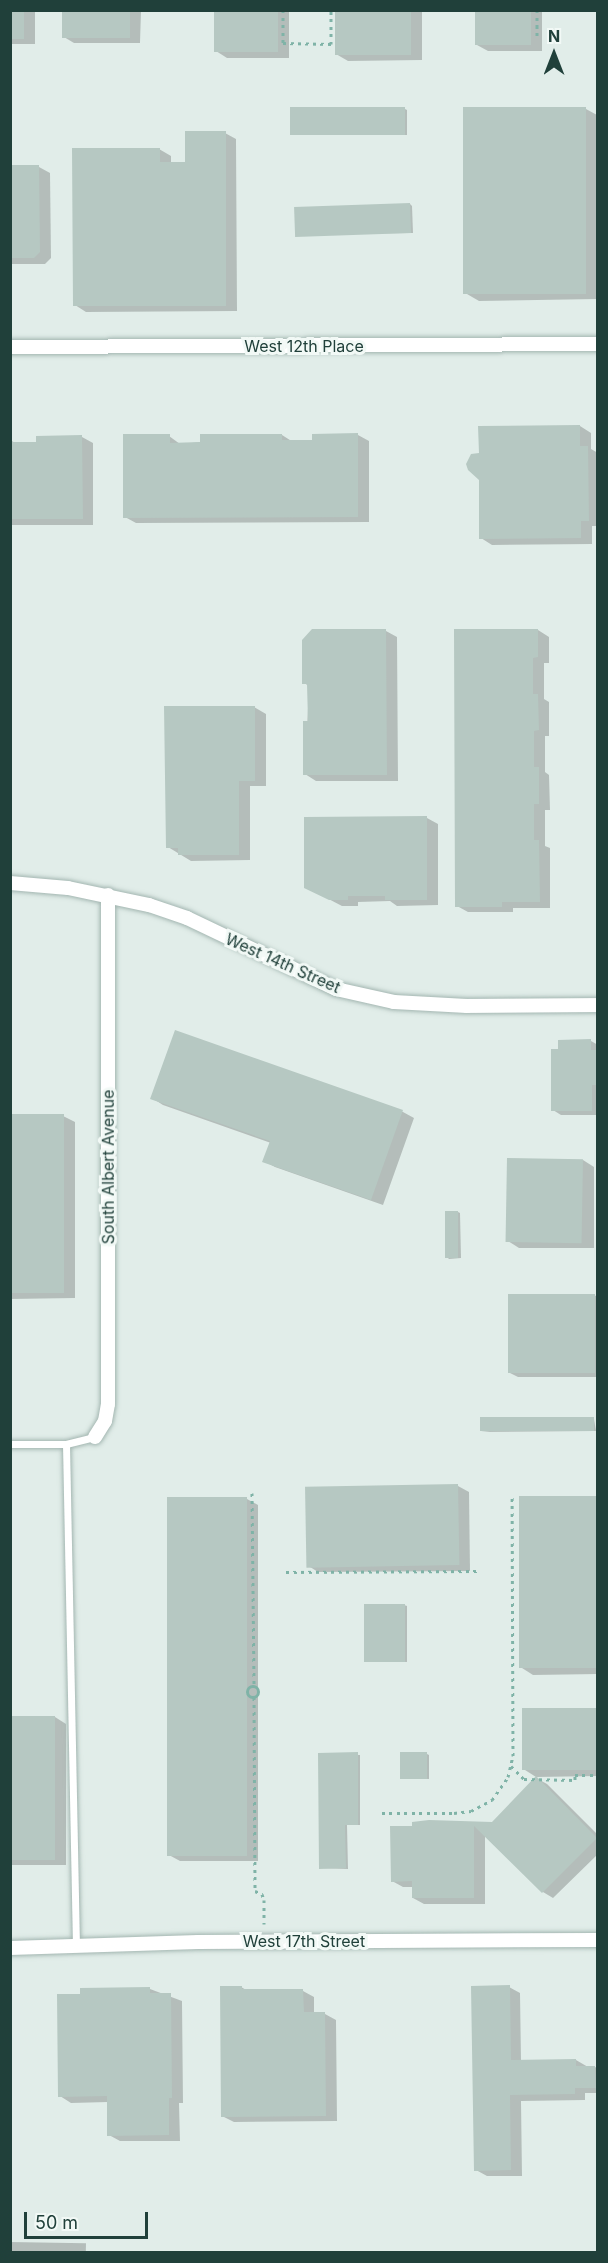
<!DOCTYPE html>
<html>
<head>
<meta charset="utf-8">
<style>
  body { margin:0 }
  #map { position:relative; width:608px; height:2263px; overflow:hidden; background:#e1ede9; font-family:Inter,sans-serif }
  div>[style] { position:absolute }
  .shadow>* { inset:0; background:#0003; transform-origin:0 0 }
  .building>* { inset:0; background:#b6c8c2; transform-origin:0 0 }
  .path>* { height:3px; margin-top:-1.5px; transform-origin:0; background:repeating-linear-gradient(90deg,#7fb3a7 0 3px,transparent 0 7.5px) }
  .path>.ring { margin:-1.5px; padding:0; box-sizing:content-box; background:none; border:3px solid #7fb3a7; border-radius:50% }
  .roads { filter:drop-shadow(0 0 2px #a3b6b1) drop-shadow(0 0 2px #a3b6b1) }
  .lane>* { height:7px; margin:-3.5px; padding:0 3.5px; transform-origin:3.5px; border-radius:3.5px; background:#fff }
  .street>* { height:14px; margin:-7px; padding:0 7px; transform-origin:7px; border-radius:7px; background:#fff }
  span { translate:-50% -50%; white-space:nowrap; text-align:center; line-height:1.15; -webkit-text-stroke:6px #f2f9f6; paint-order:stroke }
  .street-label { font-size:16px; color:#20403a }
  .frame { position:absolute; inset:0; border:12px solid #20403a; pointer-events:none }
  .north { position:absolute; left:524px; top:24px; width:60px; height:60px; -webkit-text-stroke:4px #f2f9f6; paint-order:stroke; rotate:0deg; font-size:16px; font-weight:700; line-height:24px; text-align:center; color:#20403a }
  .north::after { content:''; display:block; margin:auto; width:21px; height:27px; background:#20403a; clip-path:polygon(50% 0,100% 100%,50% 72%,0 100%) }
  .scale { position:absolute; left:24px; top:2212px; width:124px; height:27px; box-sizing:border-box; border:3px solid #20403a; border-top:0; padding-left:8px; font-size:18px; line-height:21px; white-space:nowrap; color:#20403a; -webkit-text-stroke:4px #f2f9f6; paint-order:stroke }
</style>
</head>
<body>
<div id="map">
  <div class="shadow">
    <i style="left:10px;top:10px;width:25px;height:34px"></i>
    <i style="clip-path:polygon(63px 10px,141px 10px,140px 43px,74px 43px,64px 37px)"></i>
    <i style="clip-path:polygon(216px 10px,289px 10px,289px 58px,227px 58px,216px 51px)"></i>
    <i style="clip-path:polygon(336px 10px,422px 10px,422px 60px,348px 61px,336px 54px)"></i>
    <i style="clip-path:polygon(477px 10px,542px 10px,542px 51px,488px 51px,477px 45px)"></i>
    <i style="clip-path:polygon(405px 109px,407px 110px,407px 135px,292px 135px)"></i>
    <i style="clip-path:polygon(586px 109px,597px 115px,597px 299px,479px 301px,467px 294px)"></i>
    <i style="clip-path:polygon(225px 133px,236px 139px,237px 311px,86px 312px,75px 305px,159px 149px,171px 156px,171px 163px,187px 163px)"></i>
    <i style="clip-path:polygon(10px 167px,39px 167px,50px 173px,51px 258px,45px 264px,10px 264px)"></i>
    <i style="clip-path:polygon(410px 204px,412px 206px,413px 233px,296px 234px)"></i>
    <i style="clip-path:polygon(580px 426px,591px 433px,591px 449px,598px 453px,598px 526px,592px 526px,592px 544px,492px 545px,481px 538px)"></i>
    <i style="clip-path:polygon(282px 435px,293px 442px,358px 435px,369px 441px,369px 522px,136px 523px,125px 517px,169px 436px,180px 444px)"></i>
    <i style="clip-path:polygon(82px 437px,93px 443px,93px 525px,10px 525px,10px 440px,17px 444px,38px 444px)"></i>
    <i style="clip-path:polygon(538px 630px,549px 637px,549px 663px,544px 663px,544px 699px,549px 702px,549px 736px,545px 736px,545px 772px,549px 775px,550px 810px,545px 810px,545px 846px,550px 848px,550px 908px,513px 908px,513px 912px,468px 912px,457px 906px)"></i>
    <i style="clip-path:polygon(386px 631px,397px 637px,398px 781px,316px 781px,305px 774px,309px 686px,304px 683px)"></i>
    <i style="clip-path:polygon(254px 707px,266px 714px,266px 786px,250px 786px,250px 860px,191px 861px,168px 847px)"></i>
    <i style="clip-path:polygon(427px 818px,438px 824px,438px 905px,397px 906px,390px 901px,358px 902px,358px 906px,342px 906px,317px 893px)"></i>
    <i style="clip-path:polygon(176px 1032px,403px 1112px,414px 1118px,383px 1205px,275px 1167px,264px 1161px,271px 1143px,163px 1105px,152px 1098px)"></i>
    <i style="clip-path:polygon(591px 1041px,598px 1045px,598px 1115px,561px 1115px,553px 1110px)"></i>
    <i style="clip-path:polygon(10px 1116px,63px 1116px,75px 1122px,75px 1298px,10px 1299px)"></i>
    <i style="clip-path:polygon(583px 1160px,594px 1167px,594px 1248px,519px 1248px,508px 1241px)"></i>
    <i style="clip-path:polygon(458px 1212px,460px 1213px,461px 1258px,449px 1259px,447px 1257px)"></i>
    <i style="clip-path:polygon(594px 1295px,598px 1297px,598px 1377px,518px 1377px,510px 1373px)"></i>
    <i style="clip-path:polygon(594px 1419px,596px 1431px,481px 1432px)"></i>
    <i style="clip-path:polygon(458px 1486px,469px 1492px,470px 1571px,318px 1572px,307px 1565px)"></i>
    <i style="clip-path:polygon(595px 1497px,598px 1674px,533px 1675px,522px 1668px)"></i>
    <i style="clip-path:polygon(247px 1499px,258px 1505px,258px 1861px,180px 1861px,169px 1855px)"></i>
    <i style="clip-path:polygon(404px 1605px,407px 1606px,407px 1662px,366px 1661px)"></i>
    <i style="clip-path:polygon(598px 1709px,598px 1776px,536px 1777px,525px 1770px,524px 1710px)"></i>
    <i style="clip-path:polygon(10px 1717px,55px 1717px,66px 1724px,66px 1865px,10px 1865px)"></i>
    <i style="clip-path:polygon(320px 1754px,360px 1755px,360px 1825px,347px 1825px,348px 1869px,321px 1868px)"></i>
    <i style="clip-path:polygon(427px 1754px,429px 1755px,429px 1779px,401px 1778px)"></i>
    <i style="clip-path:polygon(536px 1778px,547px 1784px,598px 1835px,598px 1854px,553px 1898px,543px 1892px,485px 1834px,485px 1904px,424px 1904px,413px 1898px,413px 1887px,403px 1887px,392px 1881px,413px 1827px,493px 1823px)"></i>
    <i style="clip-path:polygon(241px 1987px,248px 1991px,303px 1991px,314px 1997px,314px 2014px,325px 2014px,336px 2020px,337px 2121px,234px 2122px,222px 2116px)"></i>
    <i style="clip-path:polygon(509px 1987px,520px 1993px,521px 2061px,576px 2060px,588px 2067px,595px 2067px,598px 2069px,598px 2093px,585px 2093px,585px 2100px,521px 2101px,522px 2176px,487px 2176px,476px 2170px)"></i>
    <i style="clip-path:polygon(150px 1989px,182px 2001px,183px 2103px,179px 2103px,180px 2141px,120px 2141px,109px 2135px,108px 2102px,71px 2103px,60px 2096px,82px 1995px)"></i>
    <i style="left:10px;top:2242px;width:76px;height:10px;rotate:1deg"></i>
    <i style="left:279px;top:2251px;width:66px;height:1px"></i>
    <i style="left:382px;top:2251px;width:66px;height:1px"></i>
  </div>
  <div class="building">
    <i style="left:10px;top:10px;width:14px;height:29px"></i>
    <i style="left:62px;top:10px;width:68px;height:28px"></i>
    <i style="left:214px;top:10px;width:64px;height:42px"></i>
    <i style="left:335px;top:10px;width:76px;height:45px"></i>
    <i style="left:475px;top:10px;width:56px;height:35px"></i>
    <i style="left:405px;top:107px;width:28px;height:115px;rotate:90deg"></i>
    <i style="left:586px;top:107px;width:187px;height:123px;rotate:90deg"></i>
    <i style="clip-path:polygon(185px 131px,226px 131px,226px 306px,73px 306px,72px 148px,160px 148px,160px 162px,185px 162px)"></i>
    <i style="clip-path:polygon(10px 165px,39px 165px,40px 252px,34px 258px,10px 258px)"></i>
    <i style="left:410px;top:203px;width:30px;height:116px;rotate:88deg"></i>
    <i style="clip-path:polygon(580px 425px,580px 446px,588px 446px,589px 521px,581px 521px,581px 538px,479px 539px,479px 480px,468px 470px,466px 464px,471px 454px,479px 453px,478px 426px)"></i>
    <i style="clip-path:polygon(358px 433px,358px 517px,123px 518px,123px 434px,170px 434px,170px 443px,200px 442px,200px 434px,282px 434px,282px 440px,312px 440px,312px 434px)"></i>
    <i style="clip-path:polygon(82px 435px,83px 519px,10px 519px,10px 442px,36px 442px,36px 436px)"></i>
    <i style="clip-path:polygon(312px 629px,386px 629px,387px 775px,303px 775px,303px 721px,308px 721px,307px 684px,302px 684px,302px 640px)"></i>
    <i style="clip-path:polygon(454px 629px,538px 629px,538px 657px,533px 658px,533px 694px,538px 694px,539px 730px,534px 731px,534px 767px,539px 767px,539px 804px,534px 804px,534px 840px,539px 840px,540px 902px,502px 902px,502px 907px,455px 907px)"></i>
    <i style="clip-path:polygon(164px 706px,255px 706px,255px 781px,239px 781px,239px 855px,178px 855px,178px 848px,166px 848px)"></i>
    <i style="clip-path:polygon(427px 816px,427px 900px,385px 900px,385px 896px,348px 896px,348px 900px,329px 900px,304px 888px,304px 817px)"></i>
    <i style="clip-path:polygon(175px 1030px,403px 1110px,371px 1200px,262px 1162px,270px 1141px,150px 1099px)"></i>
    <i style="clip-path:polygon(591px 1039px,591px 1050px,597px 1050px,597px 1085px,592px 1085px,592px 1111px,551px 1111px,551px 1049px,558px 1049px,558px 1040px)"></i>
    <i style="left:10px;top:1114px;width:54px;height:179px"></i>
    <i style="left:507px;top:1158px;width:76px;height:84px;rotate:1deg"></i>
    <i style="left:445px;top:1211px;width:13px;height:47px"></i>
    <i style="left:508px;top:1294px;width:87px;height:79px"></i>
    <i style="left:594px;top:1417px;width:14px;height:114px;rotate:90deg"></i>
    <i style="left:458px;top:1484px;width:81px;height:153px;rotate:89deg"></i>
    <i style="left:596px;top:1496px;width:172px;height:77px;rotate:90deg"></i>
    <i style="left:167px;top:1497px;width:80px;height:359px"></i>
    <i style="left:364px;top:1604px;width:41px;height:58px"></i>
    <i style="left:597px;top:1708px;width:62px;height:75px;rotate:90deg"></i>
    <i style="left:10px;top:1716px;width:45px;height:144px"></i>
    <i style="clip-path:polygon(358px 1752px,358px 1825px,345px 1825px,346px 1868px,319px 1869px,318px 1753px)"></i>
    <i style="left:400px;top:1752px;width:27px;height:27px"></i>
    <i style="clip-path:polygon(536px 1776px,597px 1838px,542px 1893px,474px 1826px,474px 1898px,412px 1898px,412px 1881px,391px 1882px,390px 1826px,412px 1826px,412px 1822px,429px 1820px,492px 1822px)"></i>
    <i style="clip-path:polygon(510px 1985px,511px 2060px,576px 2059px,576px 2066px,595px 2066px,596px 2088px,575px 2088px,575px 2094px,510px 2095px,511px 2170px,474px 2171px,471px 1986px)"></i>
    <i style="clip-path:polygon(220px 1986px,242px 1986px,242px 1989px,303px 1989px,304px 2012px,325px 2012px,326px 2116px,221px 2117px)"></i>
    <i style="clip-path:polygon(150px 1987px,150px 1993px,171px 1993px,172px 2098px,169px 2098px,169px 2135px,107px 2136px,107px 2096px,58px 2097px,57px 1994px,80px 1994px,80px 1988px)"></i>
  </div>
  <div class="path">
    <i style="left:283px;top:10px;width:33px;rotate:90deg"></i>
    <i style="left:283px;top:43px;width:48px;rotate:1.2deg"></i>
    <i style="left:331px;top:44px;width:34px;rotate:-90deg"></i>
    <i style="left:537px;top:10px;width:27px;rotate:90deg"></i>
    <i style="left:252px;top:1493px;width:193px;rotate:89.4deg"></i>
    <i style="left:286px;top:1572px;width:192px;rotate:-0.3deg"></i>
    <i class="ring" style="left:247.5px;top:1686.5px;width:8px;height:8px"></i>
    <i style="left:254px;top:1697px;width:194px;rotate:89.7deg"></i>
    <i style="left:255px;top:1891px;width:8px;rotate:23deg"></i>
    <i style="left:262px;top:1894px;width:6px;rotate:72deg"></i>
    <i style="left:264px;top:1900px;width:24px;rotate:90deg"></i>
    <i style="left:511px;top:1766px;width:18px;rotate:45deg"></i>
    <i style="left:524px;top:1779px;width:51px;rotate:1.1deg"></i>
    <i style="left:575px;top:1780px;width:5px;rotate:-90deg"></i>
    <i style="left:575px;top:1775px;width:23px"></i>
    <i style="left:382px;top:1813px;width:72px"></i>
    <i style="left:454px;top:1813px;width:17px;rotate:-7deg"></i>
    <i style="left:471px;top:1811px;width:24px;rotate:-28deg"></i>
    <i style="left:492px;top:1800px;width:28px;rotate:-55deg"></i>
    <i style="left:508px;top:1777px;width:22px;rotate:-77deg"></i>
    <i style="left:513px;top:1756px;width:262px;rotate:-90.2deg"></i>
  </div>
  <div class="roads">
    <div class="lane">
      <i style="left:10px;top:1444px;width:56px"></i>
      <i style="left:66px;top:1444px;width:30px;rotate:-14deg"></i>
      <i style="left:66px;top:1444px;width:503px;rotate:88.86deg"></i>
    </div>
    <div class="street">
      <i style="left:10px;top:347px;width:588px;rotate:-0.29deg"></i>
      <i style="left:10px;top:883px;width:58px;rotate:4.9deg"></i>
      <i style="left:68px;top:888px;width:83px;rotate:11.9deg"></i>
      <i style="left:149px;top:905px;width:40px;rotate:18.9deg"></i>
      <i style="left:187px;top:918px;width:165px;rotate:25.5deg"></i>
      <i style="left:336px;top:989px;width:59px;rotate:12.6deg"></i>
      <i style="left:394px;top:1002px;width:73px;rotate:3.1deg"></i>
      <i style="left:467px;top:1006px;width:131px;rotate:-0.4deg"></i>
      <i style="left:95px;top:1437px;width:19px;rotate:-58deg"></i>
      <i style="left:105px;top:1421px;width:17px;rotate:-80deg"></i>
      <i style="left:108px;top:1404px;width:509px;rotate:-90deg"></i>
      <i style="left:10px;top:1948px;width:188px;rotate:-1.8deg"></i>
      <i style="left:198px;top:1942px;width:400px;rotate:-0.3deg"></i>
    </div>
  </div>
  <div class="street-label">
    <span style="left:304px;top:346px">West 12th Place</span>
    <span style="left:283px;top:963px;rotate:24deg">West 14th Street</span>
    <span style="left:108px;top:1167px;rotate:-90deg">South Albert Avenue</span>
    <span style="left:304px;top:1941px">West 17th Street</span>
  </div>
  <div class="frame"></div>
  <div class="north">N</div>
  <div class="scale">50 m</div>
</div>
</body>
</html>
